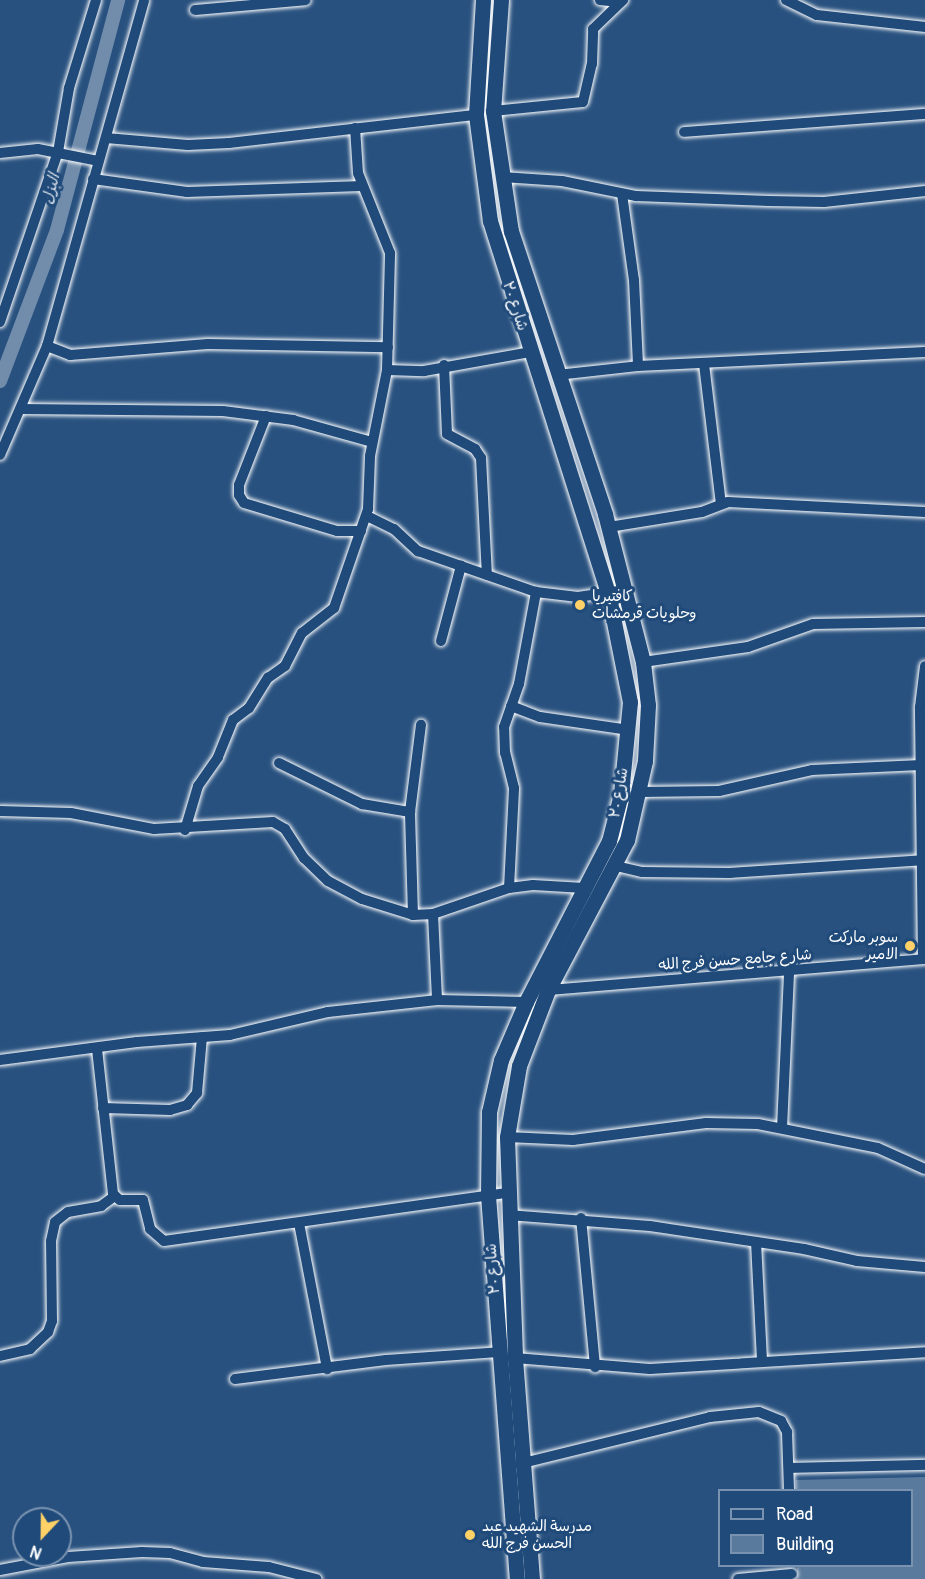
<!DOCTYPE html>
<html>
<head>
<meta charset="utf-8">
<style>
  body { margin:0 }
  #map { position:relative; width:925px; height:1579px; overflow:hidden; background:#28517f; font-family:Pangolin,"Playpen Sans Arabic",sans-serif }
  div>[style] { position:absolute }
  .canal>* { height:14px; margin:-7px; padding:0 7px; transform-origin:7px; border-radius:7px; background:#718dab }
  .building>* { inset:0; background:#5a7a9d }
  .roads { filter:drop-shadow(0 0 2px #fff) drop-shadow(0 0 2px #fff) }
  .street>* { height:10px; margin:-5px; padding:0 5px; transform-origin:5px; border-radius:5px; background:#1f4a7a }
  .secondary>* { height:15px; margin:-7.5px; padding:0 7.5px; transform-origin:7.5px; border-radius:7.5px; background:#1f4a7a }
  .dots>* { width:16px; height:16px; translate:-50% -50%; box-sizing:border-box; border:3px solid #1f4a7a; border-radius:50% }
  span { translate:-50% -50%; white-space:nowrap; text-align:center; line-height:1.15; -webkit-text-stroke:6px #1f4a7a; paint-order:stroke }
  .street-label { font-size:15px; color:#fff }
  .poi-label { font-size:15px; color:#fff }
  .left { translate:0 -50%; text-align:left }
  .right { translate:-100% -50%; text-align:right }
  .water-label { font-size:16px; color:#d4dde6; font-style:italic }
  .legend { position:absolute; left:718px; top:1489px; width:195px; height:78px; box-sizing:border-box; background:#1f4a7a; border:2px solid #7992af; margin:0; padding:8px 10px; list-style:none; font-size:18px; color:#fff }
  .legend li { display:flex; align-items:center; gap:12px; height:30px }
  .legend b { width:30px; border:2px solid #7992af }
  .north { position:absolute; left:12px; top:1507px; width:60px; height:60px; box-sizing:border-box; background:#1f4a7a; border:2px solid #7992af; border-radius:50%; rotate:202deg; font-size:16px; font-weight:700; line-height:24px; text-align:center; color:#fff }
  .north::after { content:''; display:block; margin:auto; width:21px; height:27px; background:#ffd166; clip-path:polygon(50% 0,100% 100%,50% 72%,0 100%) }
</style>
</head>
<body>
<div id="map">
  <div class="canal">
    <i style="left:0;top:381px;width:161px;rotate:-69.3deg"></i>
    <i style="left:57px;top:230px;width:238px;rotate:-75.1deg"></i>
  </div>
  <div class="building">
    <i style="clip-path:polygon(925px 1477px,925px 1579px,797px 1579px,797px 1566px,912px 1566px,912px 1491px,796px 1491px,796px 1480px)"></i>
  </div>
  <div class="roads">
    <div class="street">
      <i style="left:600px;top:0;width:19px;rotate:6deg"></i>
      <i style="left:786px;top:0;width:34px;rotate:26deg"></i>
      <i style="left:817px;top:15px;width:109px;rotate:6.3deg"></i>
      <i style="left:195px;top:10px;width:111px;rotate:-5.1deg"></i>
      <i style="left:493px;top:111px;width:90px;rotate:-5.7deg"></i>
      <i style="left:583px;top:102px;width:39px;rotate:-77deg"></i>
      <i style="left:592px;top:64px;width:35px;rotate:-88deg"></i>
      <i style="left:593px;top:29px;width:42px;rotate:-44deg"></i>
      <i style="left:684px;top:132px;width:242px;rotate:-4.3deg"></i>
      <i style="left:106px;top:138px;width:82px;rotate:4.9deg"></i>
      <i style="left:188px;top:145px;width:41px;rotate:-2.8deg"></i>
      <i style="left:229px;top:143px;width:249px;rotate:-6.5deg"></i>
      <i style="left:0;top:153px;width:38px;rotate:-6deg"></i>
      <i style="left:38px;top:149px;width:61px;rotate:11.3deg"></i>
      <i style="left:502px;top:177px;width:60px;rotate:3.8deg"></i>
      <i style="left:562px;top:181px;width:76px;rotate:11.5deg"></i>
      <i style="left:636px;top:196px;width:133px;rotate:2.2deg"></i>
      <i style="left:769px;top:201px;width:55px;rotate:1deg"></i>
      <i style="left:824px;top:202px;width:102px;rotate:-6.2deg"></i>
      <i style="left:93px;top:179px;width:95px;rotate:7.9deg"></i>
      <i style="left:187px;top:192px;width:175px;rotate:-2deg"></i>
      <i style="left:622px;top:194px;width:87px;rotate:82.1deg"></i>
      <i style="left:634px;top:280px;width:86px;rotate:87.3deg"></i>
      <i style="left:0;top:322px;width:180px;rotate:-71.2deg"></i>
      <i style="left:58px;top:152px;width:65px;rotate:-80.2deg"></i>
      <i style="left:69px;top:88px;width:92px;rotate:-72.9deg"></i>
      <i style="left:47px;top:346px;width:25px;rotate:21deg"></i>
      <i style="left:70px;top:355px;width:138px;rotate:-4.6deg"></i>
      <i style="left:208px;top:344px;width:180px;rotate:1deg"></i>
      <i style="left:704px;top:364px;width:141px;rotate:83.1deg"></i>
      <i style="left:444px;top:365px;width:69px;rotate:87.5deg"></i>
      <i style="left:447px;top:434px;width:32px;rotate:28deg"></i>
      <i style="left:475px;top:449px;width:11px;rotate:56deg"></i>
      <i style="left:481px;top:458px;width:117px;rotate:87.1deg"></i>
      <i style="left:387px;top:370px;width:37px;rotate:2deg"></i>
      <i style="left:424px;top:371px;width:109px;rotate:-10.1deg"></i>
      <i style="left:557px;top:375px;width:81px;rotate:-6.3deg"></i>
      <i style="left:638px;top:366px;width:287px;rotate:-2.8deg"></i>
      <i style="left:21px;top:409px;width:202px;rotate:0.6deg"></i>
      <i style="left:223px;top:411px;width:71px;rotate:7.3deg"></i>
      <i style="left:293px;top:420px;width:82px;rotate:15.6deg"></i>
      <i style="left:266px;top:416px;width:74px;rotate:111.4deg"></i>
      <i style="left:239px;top:485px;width:10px;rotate:90deg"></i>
      <i style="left:239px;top:495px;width:9px;rotate:58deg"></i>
      <i style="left:244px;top:503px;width:97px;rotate:16.8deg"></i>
      <i style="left:337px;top:531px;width:24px"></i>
      <i style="left:0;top:455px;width:119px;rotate:-66.7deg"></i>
      <i style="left:47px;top:346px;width:359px;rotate:-74.3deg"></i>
      <i style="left:367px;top:516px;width:30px;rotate:26deg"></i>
      <i style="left:394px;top:529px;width:33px;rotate:43deg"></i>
      <i style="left:418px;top:551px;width:125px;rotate:19.2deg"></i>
      <i style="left:536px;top:592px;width:42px;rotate:6.8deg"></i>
      <i style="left:578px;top:597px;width:48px;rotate:-8.5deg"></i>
      <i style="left:609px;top:527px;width:94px;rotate:-9.2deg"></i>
      <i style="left:702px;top:512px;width:28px;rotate:-21deg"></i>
      <i style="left:728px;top:502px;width:197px;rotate:2.9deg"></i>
      <i style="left:441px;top:641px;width:78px;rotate:-75.1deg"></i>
      <i style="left:643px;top:662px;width:106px;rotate:-8.1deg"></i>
      <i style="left:748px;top:647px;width:69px;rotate:-19.5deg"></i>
      <i style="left:813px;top:624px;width:112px;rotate:-1deg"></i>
      <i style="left:511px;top:706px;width:31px;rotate:21deg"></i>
      <i style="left:540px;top:717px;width:90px;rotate:8.3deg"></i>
      <i style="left:279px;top:763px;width:93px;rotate:26.3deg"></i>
      <i style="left:362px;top:804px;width:49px;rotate:9.5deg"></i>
      <i style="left:640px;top:792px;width:79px;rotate:-0.7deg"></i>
      <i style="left:719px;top:791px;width:95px;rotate:-12.7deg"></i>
      <i style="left:812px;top:770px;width:109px;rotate:-2.6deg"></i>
      <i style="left:0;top:811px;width:71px;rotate:1.6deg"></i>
      <i style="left:71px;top:813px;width:85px;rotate:10.9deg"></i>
      <i style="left:154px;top:829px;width:119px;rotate:-3.4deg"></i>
      <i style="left:273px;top:822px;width:14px;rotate:30deg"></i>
      <i style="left:285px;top:829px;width:35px;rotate:57deg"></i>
      <i style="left:304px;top:858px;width:33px;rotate:44deg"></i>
      <i style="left:328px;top:881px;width:38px;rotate:28deg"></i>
      <i style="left:362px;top:899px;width:53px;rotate:17.4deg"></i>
      <i style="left:413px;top:915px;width:20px;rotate:-3deg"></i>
      <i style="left:433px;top:914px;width:80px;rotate:-18.9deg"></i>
      <i style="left:509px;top:888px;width:24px;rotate:-7deg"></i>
      <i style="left:533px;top:885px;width:51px;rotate:3.4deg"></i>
      <i style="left:185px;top:830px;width:46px;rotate:-73.5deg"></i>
      <i style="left:198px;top:786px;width:35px;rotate:-55deg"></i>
      <i style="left:218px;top:757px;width:40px;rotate:-68deg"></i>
      <i style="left:233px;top:720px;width:20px;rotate:-37deg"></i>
      <i style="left:249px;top:708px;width:36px;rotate:-58deg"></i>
      <i style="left:268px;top:678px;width:21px;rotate:-35deg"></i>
      <i style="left:285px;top:666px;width:37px;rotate:-63deg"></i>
      <i style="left:302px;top:633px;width:41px;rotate:-38deg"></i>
      <i style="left:334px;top:608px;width:105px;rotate:-71deg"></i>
      <i style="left:368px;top:509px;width:53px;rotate:-87.8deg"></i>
      <i style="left:370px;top:456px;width:88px;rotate:-78.8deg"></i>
      <i style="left:387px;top:370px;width:117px;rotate:-88.5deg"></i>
      <i style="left:390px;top:253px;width:86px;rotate:-111.8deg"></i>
      <i style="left:358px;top:173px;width:45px;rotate:-93.8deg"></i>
      <i style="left:616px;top:866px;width:27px;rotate:13deg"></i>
      <i style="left:642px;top:872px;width:88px;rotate:0.7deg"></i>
      <i style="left:730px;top:873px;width:195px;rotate:-3.8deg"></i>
      <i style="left:509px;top:888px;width:100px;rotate:-87.1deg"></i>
      <i style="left:514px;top:788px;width:36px;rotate:-104deg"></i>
      <i style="left:505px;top:753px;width:26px;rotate:-92deg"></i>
      <i style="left:504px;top:727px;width:46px;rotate:-70.8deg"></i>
      <i style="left:519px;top:684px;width:94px;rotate:-79.5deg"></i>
      <i style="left:433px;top:914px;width:86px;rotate:87.3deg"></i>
      <i style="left:413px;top:915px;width:103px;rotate:-91.7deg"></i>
      <i style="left:410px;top:812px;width:88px;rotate:-82.8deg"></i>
      <i style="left:923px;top:959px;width:252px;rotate:-90.7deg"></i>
      <i style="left:920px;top:707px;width:41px;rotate:-83deg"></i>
      <i style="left:548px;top:990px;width:378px;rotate:-4.7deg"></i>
      <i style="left:97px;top:1049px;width:146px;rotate:83.7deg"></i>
      <i style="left:113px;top:1194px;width:9px;rotate:41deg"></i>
      <i style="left:120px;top:1200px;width:23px"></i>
      <i style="left:143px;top:1200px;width:30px;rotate:76deg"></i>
      <i style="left:150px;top:1229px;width:18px;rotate:41deg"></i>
      <i style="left:164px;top:1241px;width:346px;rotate:-8deg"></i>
      <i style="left:0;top:1060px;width:138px;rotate:-7.5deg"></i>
      <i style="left:137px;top:1042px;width:93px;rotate:-4.3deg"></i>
      <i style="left:230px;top:1035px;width:101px;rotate:-13.2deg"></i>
      <i style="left:328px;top:1012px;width:110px;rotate:-6.3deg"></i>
      <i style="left:437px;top:1000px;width:89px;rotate:1.3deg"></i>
      <i style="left:103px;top:1108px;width:67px;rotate:1.7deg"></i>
      <i style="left:170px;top:1110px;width:18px;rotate:-16deg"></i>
      <i style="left:187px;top:1105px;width:16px;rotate:-50deg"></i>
      <i style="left:197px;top:1093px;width:56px;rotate:-84.9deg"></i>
      <i style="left:782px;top:1128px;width:156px;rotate:-87.4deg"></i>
      <i style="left:507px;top:1137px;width:66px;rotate:2.6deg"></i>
      <i style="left:573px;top:1140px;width:134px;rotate:-7.3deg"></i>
      <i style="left:706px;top:1123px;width:52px;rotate:1.1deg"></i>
      <i style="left:758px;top:1124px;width:122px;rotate:11.3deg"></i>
      <i style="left:878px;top:1148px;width:51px;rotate:24.1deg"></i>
      <i style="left:508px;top:1215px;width:142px;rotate:4.4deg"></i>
      <i style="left:650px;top:1226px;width:156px;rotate:8.5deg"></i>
      <i style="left:804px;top:1249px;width:54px;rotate:12.8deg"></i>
      <i style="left:857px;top:1261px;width:68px;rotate:5deg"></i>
      <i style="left:581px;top:1218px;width:150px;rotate:84.6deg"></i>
      <i style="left:299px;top:1223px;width:149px;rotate:79.1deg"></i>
      <i style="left:756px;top:1242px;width:118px;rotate:87.1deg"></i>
      <i style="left:0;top:1356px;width:31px;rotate:-13deg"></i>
      <i style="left:30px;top:1349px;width:25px;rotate:-43deg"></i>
      <i style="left:48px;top:1332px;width:12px;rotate:-70deg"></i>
      <i style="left:52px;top:1321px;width:80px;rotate:-90.7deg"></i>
      <i style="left:51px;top:1241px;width:19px;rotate:-78deg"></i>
      <i style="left:55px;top:1222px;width:16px;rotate:-38deg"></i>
      <i style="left:68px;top:1212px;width:34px;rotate:-10deg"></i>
      <i style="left:101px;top:1206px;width:17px;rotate:-36deg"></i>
      <i style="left:515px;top:1358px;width:135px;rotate:4.7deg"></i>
      <i style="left:650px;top:1369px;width:276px;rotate:-3.5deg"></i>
      <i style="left:235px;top:1379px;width:152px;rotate:-7.2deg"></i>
      <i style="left:386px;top:1360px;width:113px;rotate:-4deg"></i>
      <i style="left:519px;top:1464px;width:197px;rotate:-13.8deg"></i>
      <i style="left:710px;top:1417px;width:49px;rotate:-5.8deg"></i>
      <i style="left:759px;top:1412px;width:24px;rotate:22deg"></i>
      <i style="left:781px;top:1421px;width:13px;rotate:61deg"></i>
      <i style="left:787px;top:1432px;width:58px;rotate:88deg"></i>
      <i style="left:791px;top:1468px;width:134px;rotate:-1.3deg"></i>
      <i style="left:0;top:1570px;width:69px;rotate:-10.8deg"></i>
      <i style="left:68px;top:1557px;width:74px;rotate:-3.9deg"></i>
      <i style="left:142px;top:1552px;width:28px;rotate:2deg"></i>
      <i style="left:170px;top:1553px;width:34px;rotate:15deg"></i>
      <i style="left:203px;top:1562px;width:66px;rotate:4.3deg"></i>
      <i style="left:269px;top:1567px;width:49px;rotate:14.3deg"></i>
      <i style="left:738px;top:1579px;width:54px;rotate:-5.3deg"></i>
    </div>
    <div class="secondary">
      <i style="left:483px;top:0;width:115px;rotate:93.5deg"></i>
      <i style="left:476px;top:115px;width:107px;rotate:82.5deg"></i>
      <i style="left:490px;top:221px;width:389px;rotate:72.4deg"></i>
      <i style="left:608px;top:592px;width:112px;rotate:78.7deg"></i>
      <i style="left:630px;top:702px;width:92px;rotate:95.6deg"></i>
      <i style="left:621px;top:794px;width:49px;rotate:104.3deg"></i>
      <i style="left:609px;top:841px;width:181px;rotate:117.3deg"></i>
      <i style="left:526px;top:1002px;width:63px;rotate:113.3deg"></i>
      <i style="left:501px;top:1060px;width:53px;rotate:103deg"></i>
      <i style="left:489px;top:1112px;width:83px;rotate:90.7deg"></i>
      <i style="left:488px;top:1195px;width:385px;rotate:85.7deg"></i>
      <i style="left:501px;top:0;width:111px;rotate:94.1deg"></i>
      <i style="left:493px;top:111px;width:121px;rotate:81.5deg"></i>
      <i style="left:511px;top:231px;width:298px;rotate:71.6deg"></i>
      <i style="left:605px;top:514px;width:153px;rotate:75.6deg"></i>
      <i style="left:643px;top:662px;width:43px;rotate:83.4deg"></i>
      <i style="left:648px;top:705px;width:56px;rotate:93.1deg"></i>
      <i style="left:645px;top:761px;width:81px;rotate:102.8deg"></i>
      <i style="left:627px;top:840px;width:170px;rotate:117.8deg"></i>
      <i style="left:548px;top:990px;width:81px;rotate:110.9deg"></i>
      <i style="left:519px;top:1066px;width:72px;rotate:99.6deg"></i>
      <i style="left:507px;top:1137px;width:221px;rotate:87.9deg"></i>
      <i style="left:515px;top:1358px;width:222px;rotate:85.6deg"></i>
    </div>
  </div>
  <div class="dots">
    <i style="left:580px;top:605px;background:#ffd166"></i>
    <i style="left:910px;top:946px;background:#ffd166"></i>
    <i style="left:470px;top:1535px;background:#ffd166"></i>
  </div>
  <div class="street-label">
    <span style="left:515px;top:306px;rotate:72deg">شارع ٣٠</span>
    <span style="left:619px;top:793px;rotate:-80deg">شارع ٣٠</span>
    <span style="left:735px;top:960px;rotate:-4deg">شارع جامع حسن فرج الله</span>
    <span style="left:493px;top:1269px;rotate:-94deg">شارع ٣٠</span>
  </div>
  <div class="poi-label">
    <span class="left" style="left:592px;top:605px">كافتيريا<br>وحلويات قرمشات</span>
    <span class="right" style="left:898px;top:946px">سوبر ماركت<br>الامير</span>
    <span class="left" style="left:482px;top:1535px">مدرسة الشهيد عبد<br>الحسن فرج الله</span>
  </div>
  <div class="water-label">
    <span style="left:51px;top:189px;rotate:-75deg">البزل</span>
  </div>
  <ul class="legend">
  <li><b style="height:8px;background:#1f4a7a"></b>Road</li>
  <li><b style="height:16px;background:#5a7a9d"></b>Building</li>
  </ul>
  <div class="north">N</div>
</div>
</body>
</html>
